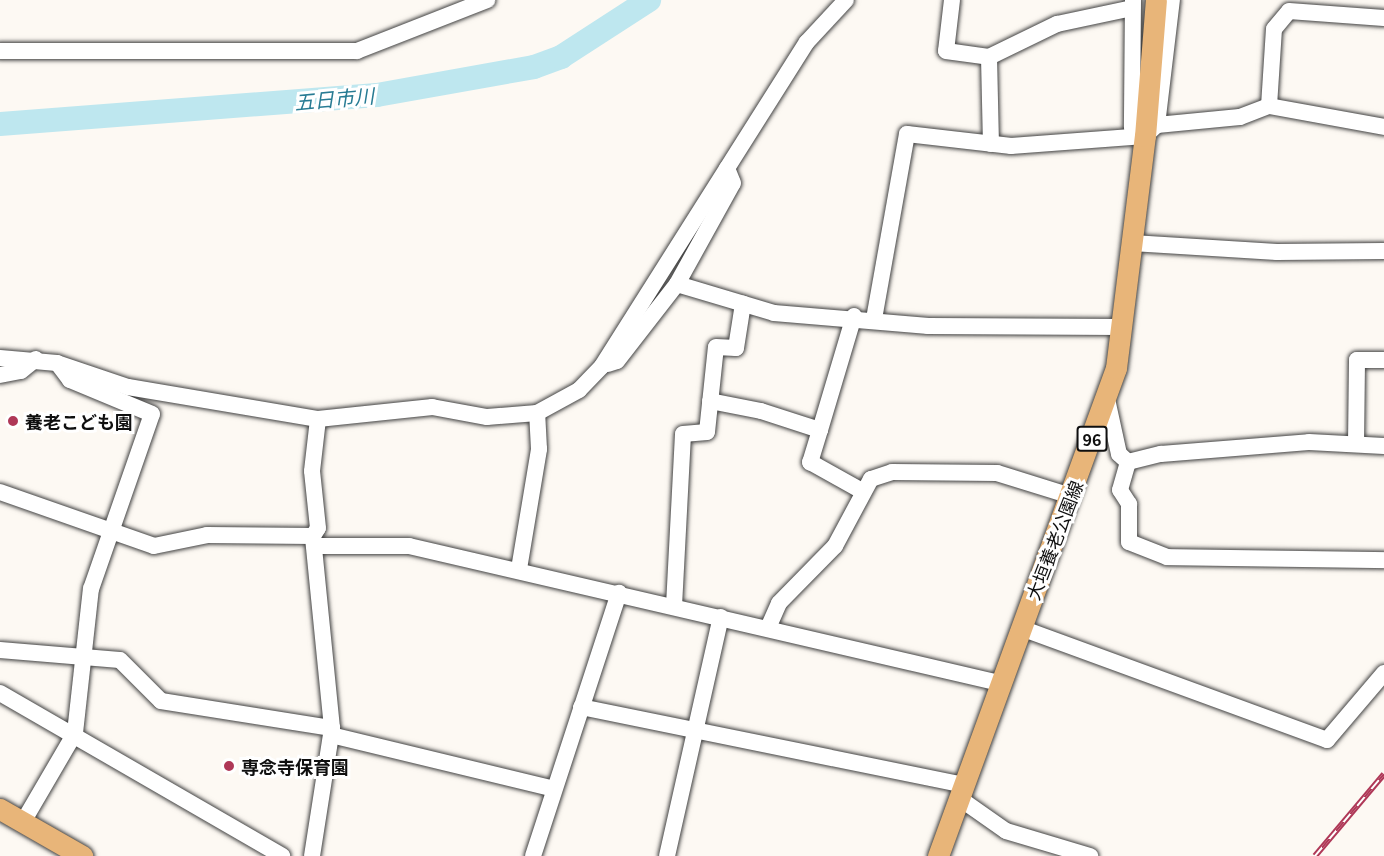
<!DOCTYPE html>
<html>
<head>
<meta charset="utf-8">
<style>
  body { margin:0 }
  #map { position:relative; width:1384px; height:856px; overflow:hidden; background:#fdf9f3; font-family:Georgia,"Noto Sans JP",serif }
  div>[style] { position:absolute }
  .river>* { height:24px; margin:-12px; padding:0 12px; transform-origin:12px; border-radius:12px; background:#bee7ef }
  .roads { filter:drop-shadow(0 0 2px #424242) drop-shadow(0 0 2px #424242) }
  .minor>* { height:16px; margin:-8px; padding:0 8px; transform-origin:8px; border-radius:8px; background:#fff }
  .major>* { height:21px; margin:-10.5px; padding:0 10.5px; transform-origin:10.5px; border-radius:10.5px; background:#e8b579 }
  .rail>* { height:6px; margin-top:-3px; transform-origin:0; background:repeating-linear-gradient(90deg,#fff 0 11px,#af3857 0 22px); box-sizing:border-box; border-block:2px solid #af3857 }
  .dots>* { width:16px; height:16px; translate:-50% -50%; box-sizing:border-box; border:3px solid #fff; border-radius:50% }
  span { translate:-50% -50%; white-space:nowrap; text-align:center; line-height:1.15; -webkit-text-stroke:6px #fff; paint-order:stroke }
  .shield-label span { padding:2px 4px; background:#fff; border:2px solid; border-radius:4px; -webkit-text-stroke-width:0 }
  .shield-label { font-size:16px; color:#0f0f0f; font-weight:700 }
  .poi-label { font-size:18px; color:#0f0f0f; font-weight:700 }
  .left { translate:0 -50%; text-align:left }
  .street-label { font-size:18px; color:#0f0f0f }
  .water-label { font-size:20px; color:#277b93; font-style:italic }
</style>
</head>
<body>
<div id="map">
  <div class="river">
    <i style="left:0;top:124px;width:378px;rotate:-4.4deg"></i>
    <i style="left:377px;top:95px;width:159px;rotate:-10.1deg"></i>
    <i style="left:534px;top:67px;width:29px;rotate:-20deg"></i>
    <i style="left:561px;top:57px;width:105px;rotate:-32.9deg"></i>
  </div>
  <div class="roads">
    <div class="minor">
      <i style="left:952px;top:0;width:51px;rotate:96.7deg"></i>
      <i style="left:946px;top:51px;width:43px;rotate:7.9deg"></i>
      <i style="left:989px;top:57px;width:87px;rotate:88.7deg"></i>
      <i style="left:1133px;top:0;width:127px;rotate:90.5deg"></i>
      <i style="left:1132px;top:127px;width:16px;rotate:35deg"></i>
      <i style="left:0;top:51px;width:357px"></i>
      <i style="left:357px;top:51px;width:140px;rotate:-21.4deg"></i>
      <i style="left:989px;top:57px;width:76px;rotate:-25.9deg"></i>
      <i style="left:1057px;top:24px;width:77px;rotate:-12deg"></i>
      <i style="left:1269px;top:106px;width:77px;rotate:-86.3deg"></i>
      <i style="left:1274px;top:29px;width:23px;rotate:-50deg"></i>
      <i style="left:1289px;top:11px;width:95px;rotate:4.2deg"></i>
      <i style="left:1157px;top:125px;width:126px;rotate:-83.2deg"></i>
      <i style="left:1132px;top:243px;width:145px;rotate:3.6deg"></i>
      <i style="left:1277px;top:252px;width:107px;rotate:-0.5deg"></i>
      <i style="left:677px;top:284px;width:101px;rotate:16.6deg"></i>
      <i style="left:774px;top:313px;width:155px;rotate:4.8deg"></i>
      <i style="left:928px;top:326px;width:194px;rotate:0.3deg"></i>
      <i style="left:874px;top:319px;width:188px;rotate:-79.9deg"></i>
      <i style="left:907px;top:134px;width:105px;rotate:6.6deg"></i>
      <i style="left:1011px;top:146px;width:134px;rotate:-4.3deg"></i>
      <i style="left:1145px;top:136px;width:16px;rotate:-43deg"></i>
      <i style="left:1157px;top:125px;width:83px;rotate:-5.5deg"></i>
      <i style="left:1240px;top:117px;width:31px;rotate:-21deg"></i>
      <i style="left:1269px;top:106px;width:117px;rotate:10.3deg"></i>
      <i style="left:0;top:358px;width:57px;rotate:5deg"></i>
      <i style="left:57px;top:363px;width:75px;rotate:18.7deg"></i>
      <i style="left:128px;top:387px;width:193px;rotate:9.6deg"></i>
      <i style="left:318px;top:419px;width:115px;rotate:-6deg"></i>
      <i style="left:432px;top:407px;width:56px;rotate:10.3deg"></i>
      <i style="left:487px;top:417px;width:50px;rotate:-4.6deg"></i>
      <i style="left:537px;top:413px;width:48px;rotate:-28.7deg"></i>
      <i style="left:579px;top:390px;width:33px;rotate:-46deg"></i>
      <i style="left:602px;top:366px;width:383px;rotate:-57.7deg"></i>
      <i style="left:807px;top:42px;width:57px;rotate:-47.1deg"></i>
      <i style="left:608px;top:364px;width:9px;rotate:-18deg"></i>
      <i style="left:617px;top:361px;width:98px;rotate:-52.1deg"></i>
      <i style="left:677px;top:284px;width:115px;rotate:-61deg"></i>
      <i style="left:733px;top:183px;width:16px;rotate:-112deg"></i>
      <i style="left:0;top:375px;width:21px;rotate:-11deg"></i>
      <i style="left:21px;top:371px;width:19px;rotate:-39deg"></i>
      <i style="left:1107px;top:399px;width:56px;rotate:77.7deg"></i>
      <i style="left:1119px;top:454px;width:12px;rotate:42deg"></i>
      <i style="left:710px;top:401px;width:52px;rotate:11.1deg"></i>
      <i style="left:761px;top:411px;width:62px;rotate:17.9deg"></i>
      <i style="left:820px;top:430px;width:34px;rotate:107deg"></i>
      <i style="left:810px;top:462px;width:60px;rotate:29.1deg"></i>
      <i style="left:820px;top:430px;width:119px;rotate:-73.4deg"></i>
      <i style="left:1356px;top:444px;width:84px;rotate:-89.3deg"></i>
      <i style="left:1357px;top:360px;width:27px"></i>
      <i style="left:1128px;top:462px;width:29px;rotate:106deg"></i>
      <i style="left:1120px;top:490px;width:17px;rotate:57deg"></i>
      <i style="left:1129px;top:504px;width:38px;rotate:90deg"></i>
      <i style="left:1129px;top:542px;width:41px;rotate:21.5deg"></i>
      <i style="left:1167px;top:557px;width:217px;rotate:0.8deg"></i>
      <i style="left:1128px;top:462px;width:34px;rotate:-14deg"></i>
      <i style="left:1161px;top:454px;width:148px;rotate:-4.6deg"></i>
      <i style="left:1309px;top:442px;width:75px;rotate:3.1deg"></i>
      <i style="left:0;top:492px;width:163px;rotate:19.3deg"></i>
      <i style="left:154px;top:546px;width:54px;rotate:-11.7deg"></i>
      <i style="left:207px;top:535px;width:106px;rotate:0.5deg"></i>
      <i style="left:315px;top:546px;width:94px"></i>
      <i style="left:409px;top:546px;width:606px;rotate:13.07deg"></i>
      <i style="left:519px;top:569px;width:122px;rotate:-80.5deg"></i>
      <i style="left:539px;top:449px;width:36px;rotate:-93deg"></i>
      <i style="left:674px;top:606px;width:172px;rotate:-87deg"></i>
      <i style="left:683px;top:434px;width:24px;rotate:-5deg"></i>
      <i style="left:707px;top:432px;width:85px;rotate:-84deg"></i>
      <i style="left:716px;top:347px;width:20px;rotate:3deg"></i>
      <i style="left:736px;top:348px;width:45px;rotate:-81deg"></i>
      <i style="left:768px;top:628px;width:27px;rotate:-66deg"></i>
      <i style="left:779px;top:603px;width:80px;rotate:-45.5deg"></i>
      <i style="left:835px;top:546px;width:76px;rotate:-61.8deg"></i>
      <i style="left:871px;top:479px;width:22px;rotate:-18deg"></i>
      <i style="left:892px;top:472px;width:105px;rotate:0.5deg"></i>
      <i style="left:997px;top:473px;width:77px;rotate:17.3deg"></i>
      <i style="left:1021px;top:628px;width:326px;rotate:20.1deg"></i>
      <i style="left:1327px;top:740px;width:88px;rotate:-49.6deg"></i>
      <i style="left:0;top:650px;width:120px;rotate:4.8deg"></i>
      <i style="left:120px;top:660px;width:58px;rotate:45deg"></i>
      <i style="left:161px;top:701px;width:173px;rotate:9deg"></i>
      <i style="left:0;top:693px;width:326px;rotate:30deg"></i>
      <i style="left:581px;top:707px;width:390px;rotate:11.5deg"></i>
      <i style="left:331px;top:735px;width:229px;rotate:13.6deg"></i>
      <i style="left:959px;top:798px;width:57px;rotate:35.1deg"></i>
      <i style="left:1006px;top:831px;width:88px;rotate:16.6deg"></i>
      <i style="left:23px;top:822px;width:103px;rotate:-59.7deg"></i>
      <i style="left:75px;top:733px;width:145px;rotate:-83.7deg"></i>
      <i style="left:91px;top:589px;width:185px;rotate:-70.8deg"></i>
      <i style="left:152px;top:414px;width:89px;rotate:-157.5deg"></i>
      <i style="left:70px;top:380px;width:21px;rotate:-127deg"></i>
      <i style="left:312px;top:856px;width:130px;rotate:-81.1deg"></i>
      <i style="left:332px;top:728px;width:193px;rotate:-95.7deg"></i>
      <i style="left:313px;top:536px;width:9px;rotate:-58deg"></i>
      <i style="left:318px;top:528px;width:57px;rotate:-96deg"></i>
      <i style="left:312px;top:471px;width:52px;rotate:-83.4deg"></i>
      <i style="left:533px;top:856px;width:277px;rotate:-71.9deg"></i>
      <i style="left:667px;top:856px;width:245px;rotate:-77.3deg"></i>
    </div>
    <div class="major">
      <i style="left:0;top:809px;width:95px;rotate:29.8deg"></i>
      <i style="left:938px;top:856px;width:519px;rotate:-69.96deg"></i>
      <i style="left:1116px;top:368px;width:234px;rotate:-82.9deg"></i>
      <i style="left:1145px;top:136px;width:136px;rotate:-85.4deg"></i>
    </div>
  </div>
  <div class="rail">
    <i style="left:1315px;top:856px;width:107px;rotate:-49.9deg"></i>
  </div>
  <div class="dots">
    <i style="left:13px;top:421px;background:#af3857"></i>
    <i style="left:229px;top:766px;background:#af3857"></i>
  </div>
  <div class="shield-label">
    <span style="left:1092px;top:439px">96</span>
  </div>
  <div class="poi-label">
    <span class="left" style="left:25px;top:421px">養老こども園</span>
    <span class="left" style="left:241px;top:766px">専念寺保育園</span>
  </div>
  <div class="street-label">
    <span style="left:1054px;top:540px;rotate:-69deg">大垣養老公園線</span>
  </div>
  <div class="water-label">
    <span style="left:334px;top:98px;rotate:-5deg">五日市川</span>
  </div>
</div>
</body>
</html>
